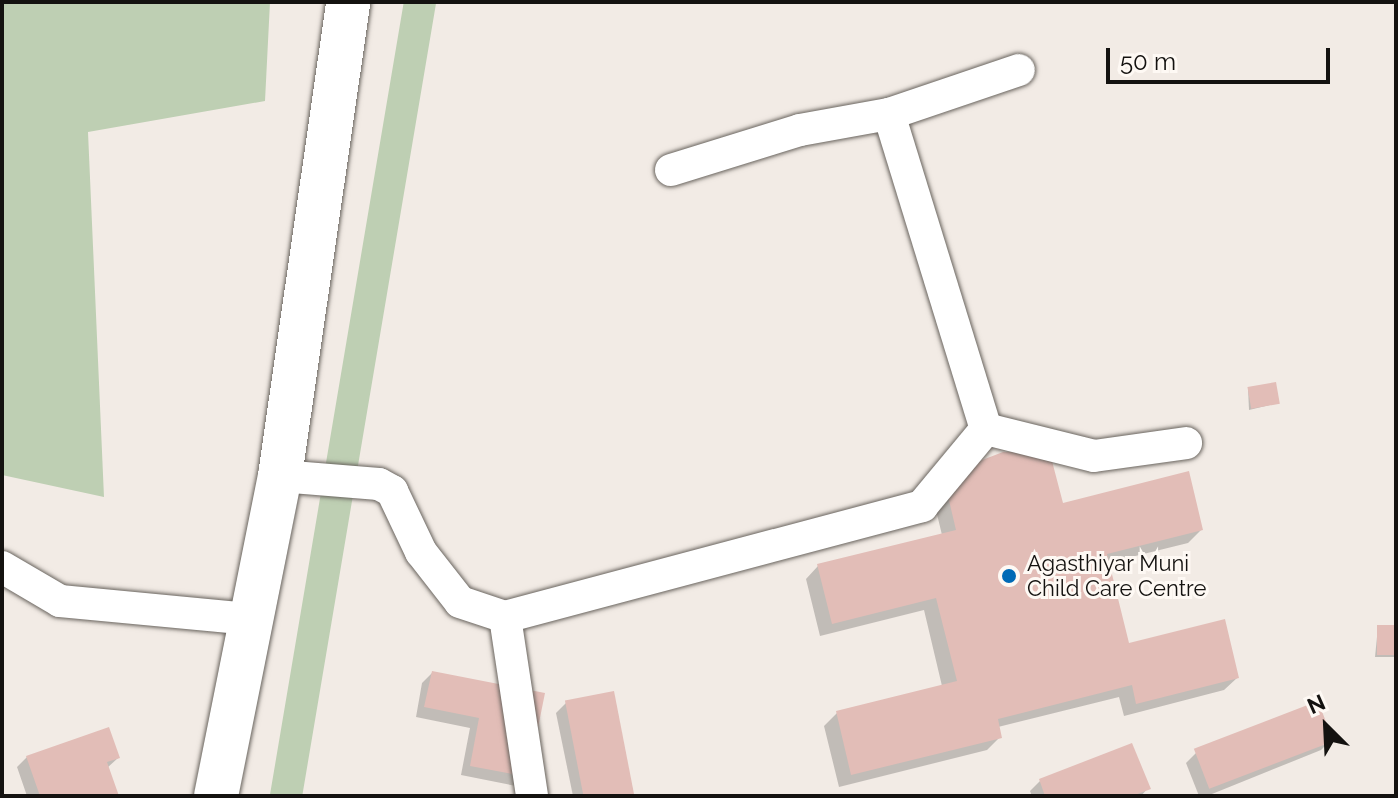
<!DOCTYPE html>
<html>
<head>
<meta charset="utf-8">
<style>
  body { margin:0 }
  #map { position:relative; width:1398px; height:798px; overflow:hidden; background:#f2ebe5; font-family:Raleway,sans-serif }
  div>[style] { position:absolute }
  .water>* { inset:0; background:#becfb3 }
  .shadow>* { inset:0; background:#0003 }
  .canal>* { height:32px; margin:-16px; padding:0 16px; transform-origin:16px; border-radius:16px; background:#becfb3 }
  .building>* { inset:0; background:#e2bdb7; transform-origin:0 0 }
  .roads { filter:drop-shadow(0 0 2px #69645e) drop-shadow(0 0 2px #69645e) }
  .street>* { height:32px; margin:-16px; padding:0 16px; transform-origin:16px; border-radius:16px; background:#fff }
  .secondary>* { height:44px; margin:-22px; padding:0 22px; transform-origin:22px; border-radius:22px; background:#fff }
  .dots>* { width:22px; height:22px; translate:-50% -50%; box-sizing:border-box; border:4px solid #fef9f4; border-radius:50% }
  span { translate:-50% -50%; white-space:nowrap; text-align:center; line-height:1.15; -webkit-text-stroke:6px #fef9f4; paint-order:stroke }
  .poi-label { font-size:22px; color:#141210 }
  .left { translate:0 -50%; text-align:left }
  .frame { position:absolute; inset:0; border:4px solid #141210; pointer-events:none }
  .north { position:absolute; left:1286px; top:686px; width:80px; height:80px; -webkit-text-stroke:6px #fef9f4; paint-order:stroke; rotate:336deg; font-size:22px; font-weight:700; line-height:32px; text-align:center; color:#141210 }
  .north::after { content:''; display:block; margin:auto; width:28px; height:36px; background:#141210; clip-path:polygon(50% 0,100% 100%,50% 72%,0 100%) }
  .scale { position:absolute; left:1106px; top:48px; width:224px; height:36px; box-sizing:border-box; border:4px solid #141210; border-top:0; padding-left:10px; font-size:24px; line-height:28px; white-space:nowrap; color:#141210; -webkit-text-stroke:6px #fef9f4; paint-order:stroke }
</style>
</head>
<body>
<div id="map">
  <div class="water">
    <i style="clip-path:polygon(2px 2px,270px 2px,265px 101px,88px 132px,104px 497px,2px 475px)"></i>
  </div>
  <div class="shadow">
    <i style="clip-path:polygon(1248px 388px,1278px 403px,1249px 410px)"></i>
    <i style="clip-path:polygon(951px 482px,1201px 530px,1188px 543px,1107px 563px,1127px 645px,1237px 678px,1224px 690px,1124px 716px,1119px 697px,998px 727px,1000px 737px,987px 750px,839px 787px,824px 726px,837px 713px,942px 686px,924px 610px,820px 636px,806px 579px,818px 566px,942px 535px,935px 506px)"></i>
    <i style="clip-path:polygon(1378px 627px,1396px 627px,1396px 657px,1375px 657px)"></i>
    <i style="clip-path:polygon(432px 673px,543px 694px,516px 786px,461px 775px,470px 728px,416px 717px,422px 683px)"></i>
    <i style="clip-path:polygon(566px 703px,633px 796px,573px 796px,556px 713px)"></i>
    <i style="clip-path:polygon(1331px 740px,1321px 750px,1207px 796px,1199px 796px,1186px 763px,1196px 753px)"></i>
    <i style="clip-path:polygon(27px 757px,118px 758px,107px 768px,116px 796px,27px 796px,17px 767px)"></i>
    <i style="clip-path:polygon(1040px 781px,1148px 788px,1141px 796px,1032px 796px,1030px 791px)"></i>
  </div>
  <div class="canal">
    <i style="left:286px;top:796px;width:805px;rotate:-80.42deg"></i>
  </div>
  <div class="building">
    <i style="left:1276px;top:382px;width:22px;height:29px;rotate:80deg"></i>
    <i style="clip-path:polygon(1003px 452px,1031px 452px,1052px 461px,1063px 503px,1189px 471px,1203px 530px,1107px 554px,1129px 643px,1225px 619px,1239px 678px,1136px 704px,1132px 685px,998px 719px,1002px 738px,851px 775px,836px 711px,957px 681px,936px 598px,832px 624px,817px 564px,956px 530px,947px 492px,964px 467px)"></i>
    <i style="left:1377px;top:625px;width:19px;height:30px"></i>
    <i style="clip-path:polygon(432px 671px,545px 693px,528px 777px,470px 766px,479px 718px,424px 707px)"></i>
    <i style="left:614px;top:691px;width:107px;height:50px;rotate:79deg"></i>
    <i style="left:1318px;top:701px;width:43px;height:133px;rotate:69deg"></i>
    <i style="clip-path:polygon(109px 727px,120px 758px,107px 762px,119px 796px,40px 796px,26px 756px)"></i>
    <i style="clip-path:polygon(1132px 743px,1151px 789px,1132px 796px,1045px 796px,1039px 779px)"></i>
  </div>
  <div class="roads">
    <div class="street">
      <i style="left:889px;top:114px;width:330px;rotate:72.9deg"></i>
      <i style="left:671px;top:170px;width:135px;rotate:-17.2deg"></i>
      <i style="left:800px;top:130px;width:90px;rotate:-10.2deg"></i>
      <i style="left:889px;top:114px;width:137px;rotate:-18.7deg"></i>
      <i style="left:986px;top:429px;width:111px;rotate:14deg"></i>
      <i style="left:1094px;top:456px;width:93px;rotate:-8deg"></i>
      <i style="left:280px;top:476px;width:99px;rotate:4.6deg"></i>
      <i style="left:379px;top:484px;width:15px;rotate:28deg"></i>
      <i style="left:392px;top:491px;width:68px;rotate:64.6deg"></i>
      <i style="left:421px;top:552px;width:63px;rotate:52deg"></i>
      <i style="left:460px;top:602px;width:47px;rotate:18.4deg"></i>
      <i style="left:505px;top:617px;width:432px;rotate:-14.9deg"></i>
      <i style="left:922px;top:506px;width:100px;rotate:-50.3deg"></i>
      <i style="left:2px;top:567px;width:67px;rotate:30.4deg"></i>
      <i style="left:60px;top:601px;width:192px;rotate:5.4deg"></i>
      <i style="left:505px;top:617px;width:181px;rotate:81.4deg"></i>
    </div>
    <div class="secondary">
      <i style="left:216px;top:796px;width:326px;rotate:-78.7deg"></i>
      <i style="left:280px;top:476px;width:479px;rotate:-81.8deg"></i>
    </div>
  </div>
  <div class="dots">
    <i style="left:1009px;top:576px;background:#006ab6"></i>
  </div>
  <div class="poi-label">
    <span class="left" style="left:1027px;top:576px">Agasthiyar Muni<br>Child Care Centre</span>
  </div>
  <div class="frame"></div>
  <div class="north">N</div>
  <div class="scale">50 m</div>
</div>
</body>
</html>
